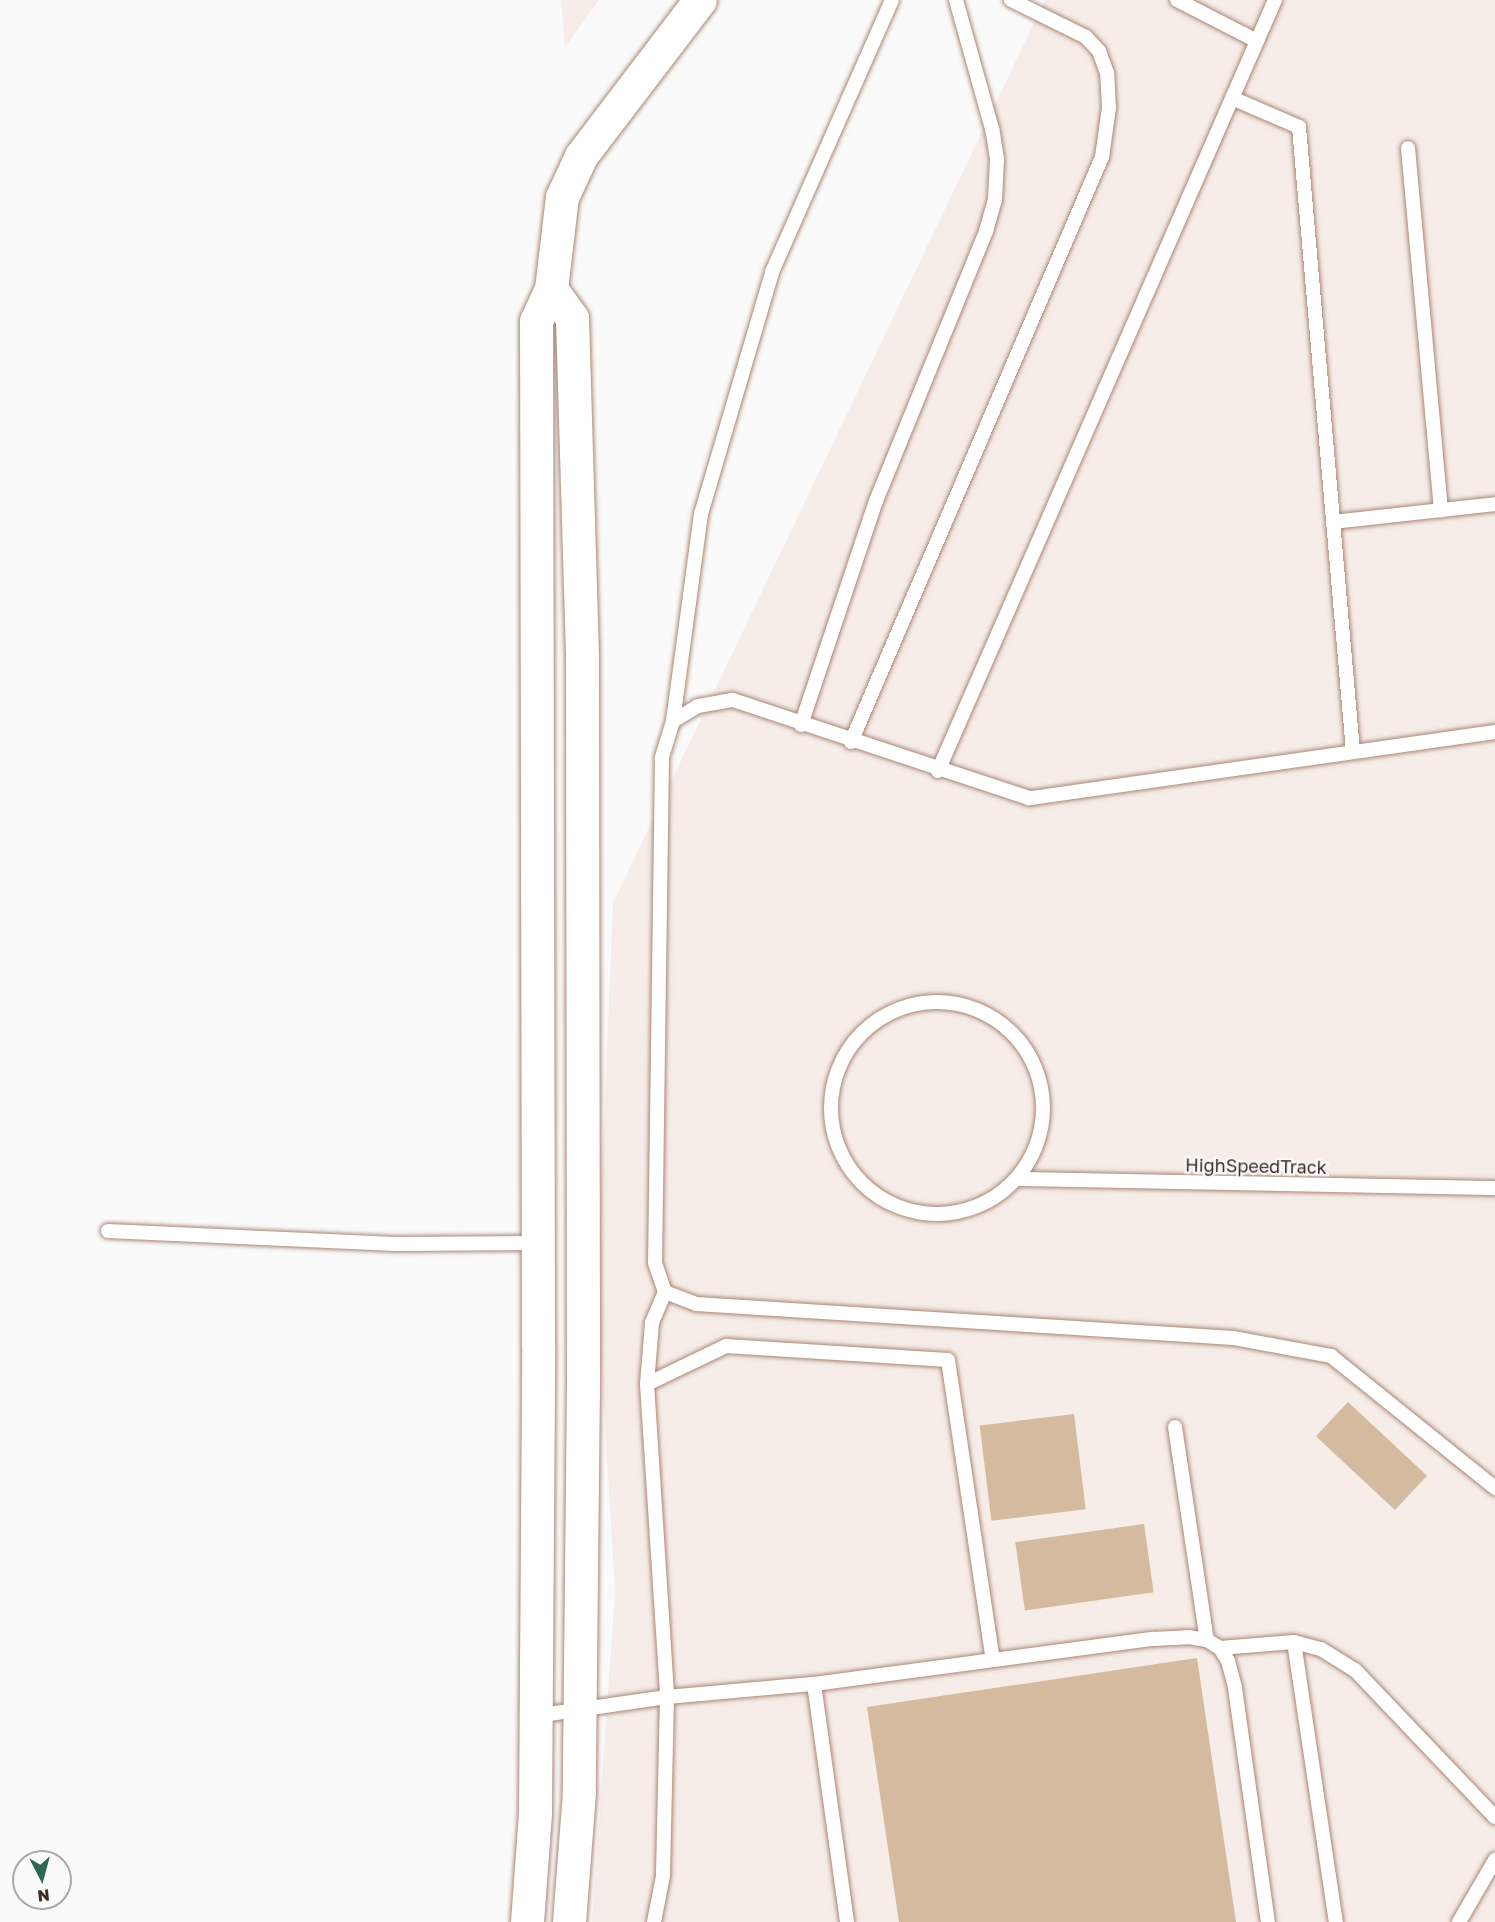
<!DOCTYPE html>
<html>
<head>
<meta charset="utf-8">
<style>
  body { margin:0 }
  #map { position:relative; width:1495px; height:1922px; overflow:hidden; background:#fafafa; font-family:"Golos Text",sans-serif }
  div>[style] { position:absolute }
  .built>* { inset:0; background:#f6ece8 }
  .building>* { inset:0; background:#d4ba9e; transform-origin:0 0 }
  .roads { filter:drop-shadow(0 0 2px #a98676) drop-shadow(0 0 2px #a98676) }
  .lane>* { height:14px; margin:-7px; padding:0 7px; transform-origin:7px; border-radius:7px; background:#fff }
  .lane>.ring { margin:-7px; padding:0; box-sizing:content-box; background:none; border:14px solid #fff; border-radius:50% }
  .secondary>* { height:33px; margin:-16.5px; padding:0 16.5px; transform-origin:16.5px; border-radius:16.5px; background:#fff }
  span { translate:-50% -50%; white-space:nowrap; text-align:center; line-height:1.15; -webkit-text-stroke:4.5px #fafafa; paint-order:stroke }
  .street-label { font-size:18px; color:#3c2d26 }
  .north { position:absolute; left:12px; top:1850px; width:60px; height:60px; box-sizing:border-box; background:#fafafa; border:2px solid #aea8a5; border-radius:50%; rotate:174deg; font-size:16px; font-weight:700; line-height:24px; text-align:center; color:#3c2d26 }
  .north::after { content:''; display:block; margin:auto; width:21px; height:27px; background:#2d6851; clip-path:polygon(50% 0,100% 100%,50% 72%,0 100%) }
</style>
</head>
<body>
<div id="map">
  <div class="built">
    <i style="clip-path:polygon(561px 0,599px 0,565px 47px)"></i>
    <i style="clip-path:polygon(1045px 0,1495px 0,1495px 1922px,592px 1922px,615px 1592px,597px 1294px,613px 903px)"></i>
  </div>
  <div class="building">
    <i style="left:1348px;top:1402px;width:108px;height:47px;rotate:43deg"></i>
    <i style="left:1074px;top:1414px;width:96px;height:95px;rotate:83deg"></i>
    <i style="left:1144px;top:1524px;width:69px;height:130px;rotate:82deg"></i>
    <i style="clip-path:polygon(1197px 1658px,1236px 1922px,899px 1922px,867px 1707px)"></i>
  </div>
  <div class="roads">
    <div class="lane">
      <i style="left:1177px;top:0;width:90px;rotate:27.1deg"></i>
      <i style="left:1232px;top:98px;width:73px;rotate:23.4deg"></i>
      <i style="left:1299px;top:127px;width:627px;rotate:85.06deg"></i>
      <i style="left:1408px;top:148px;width:364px;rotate:84.8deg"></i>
      <i style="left:1333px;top:522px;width:163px;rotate:-6.3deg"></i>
      <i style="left:673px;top:721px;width:209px;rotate:-82.3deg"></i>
      <i style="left:701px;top:514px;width:252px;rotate:-73.6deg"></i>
      <i style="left:772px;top:272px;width:297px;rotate:-66.2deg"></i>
      <i style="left:801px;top:725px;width:236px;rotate:-71.5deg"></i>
      <i style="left:876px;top:501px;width:292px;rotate:-67.8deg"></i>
      <i style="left:986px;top:231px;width:32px;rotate:-74deg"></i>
      <i style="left:995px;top:200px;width:41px;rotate:-87.2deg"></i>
      <i style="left:997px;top:159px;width:30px;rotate:-99deg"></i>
      <i style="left:992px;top:129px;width:134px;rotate:-105.6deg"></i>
      <i style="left:1495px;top:732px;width:471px;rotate:171.9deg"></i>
      <i style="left:1029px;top:798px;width:313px;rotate:-161.7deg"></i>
      <i style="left:732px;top:700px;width:35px;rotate:170deg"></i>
      <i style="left:698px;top:706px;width:29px;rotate:149deg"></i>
      <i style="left:673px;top:721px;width:39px;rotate:107deg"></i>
      <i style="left:662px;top:758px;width:505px;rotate:90.79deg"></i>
      <i style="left:655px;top:1263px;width:31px;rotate:71deg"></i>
      <i style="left:665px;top:1292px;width:33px;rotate:21deg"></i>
      <i style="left:696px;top:1304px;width:538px;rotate:3.62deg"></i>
      <i style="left:1233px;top:1338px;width:100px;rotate:10.4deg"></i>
      <i style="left:1331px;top:1356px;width:211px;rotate:38.8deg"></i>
      <i style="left:851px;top:742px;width:637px;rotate:-66.78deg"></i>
      <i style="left:1102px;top:157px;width:49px;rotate:-81.9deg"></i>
      <i style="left:1109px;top:108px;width:35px;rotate:-93deg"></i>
      <i style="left:1107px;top:73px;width:23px;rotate:-110deg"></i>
      <i style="left:1099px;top:51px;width:19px;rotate:-133deg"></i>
      <i style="left:1086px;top:37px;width:84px;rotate:-153.7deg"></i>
      <i style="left:938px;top:771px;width:841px;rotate:-66.39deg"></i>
      <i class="ring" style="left:831px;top:1002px;width:198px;height:198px"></i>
      <i style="left:1017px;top:1179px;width:478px;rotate:1.1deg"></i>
      <i style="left:108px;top:1231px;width:287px;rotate:2.6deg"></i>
      <i style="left:395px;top:1244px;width:143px;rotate:-0.4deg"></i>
      <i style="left:665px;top:1292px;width:34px;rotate:113deg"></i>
      <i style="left:652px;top:1323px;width:61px;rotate:94.7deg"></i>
      <i style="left:647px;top:1384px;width:314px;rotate:86.3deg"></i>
      <i style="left:667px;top:1697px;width:148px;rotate:-5.1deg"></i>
      <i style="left:814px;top:1684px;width:342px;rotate:-7.6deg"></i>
      <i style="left:1153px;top:1639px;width:35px;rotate:-3deg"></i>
      <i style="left:1188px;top:1637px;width:19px;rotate:9deg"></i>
      <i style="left:1207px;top:1640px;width:15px;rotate:32deg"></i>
      <i style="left:1220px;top:1648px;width:15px;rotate:58deg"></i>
      <i style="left:1228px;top:1661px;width:28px;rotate:75deg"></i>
      <i style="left:1235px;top:1688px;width:236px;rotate:82deg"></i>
      <i style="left:647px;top:1384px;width:88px;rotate:-25.7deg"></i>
      <i style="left:726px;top:1346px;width:222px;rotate:3.6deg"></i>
      <i style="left:948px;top:1360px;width:303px;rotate:81.5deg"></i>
      <i style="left:1175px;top:1427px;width:215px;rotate:81.5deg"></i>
      <i style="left:1294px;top:1642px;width:283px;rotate:81.5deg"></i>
      <i style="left:1220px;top:1648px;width:74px;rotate:-4.6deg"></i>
      <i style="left:1294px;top:1642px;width:28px;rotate:15deg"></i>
      <i style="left:1321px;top:1649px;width:40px;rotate:32deg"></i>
      <i style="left:1355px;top:1670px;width:203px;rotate:46.4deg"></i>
      <i style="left:814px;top:1684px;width:240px;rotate:82.1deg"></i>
      <i style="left:535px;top:1716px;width:133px;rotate:-8.2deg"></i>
      <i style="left:667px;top:1697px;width:179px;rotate:91.3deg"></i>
      <i style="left:663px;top:1876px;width:47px;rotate:101.1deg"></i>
      <i style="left:1459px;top:1922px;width:72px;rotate:-59.9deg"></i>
    </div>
    <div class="secondary">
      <i style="left:551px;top:289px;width:36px;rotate:54deg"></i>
      <i style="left:572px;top:318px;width:341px;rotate:88.3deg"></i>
      <i style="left:582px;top:659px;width:724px;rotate:89.92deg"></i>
      <i style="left:583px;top:1383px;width:409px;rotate:90.6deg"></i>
      <i style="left:579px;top:1792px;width:130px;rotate:94.4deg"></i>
      <i style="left:527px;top:1922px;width:109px;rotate:-85.8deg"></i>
      <i style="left:535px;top:1813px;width:469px;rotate:-89.6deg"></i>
      <i style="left:538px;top:1344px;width:1023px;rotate:-90.11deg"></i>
      <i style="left:536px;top:321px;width:35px;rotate:-65deg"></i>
      <i style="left:551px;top:289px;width:93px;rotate:-83.2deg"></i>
      <i style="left:562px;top:197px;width:45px;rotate:-65.1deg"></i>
      <i style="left:581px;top:156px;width:196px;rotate:-52.7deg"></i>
    </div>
  </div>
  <div class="street-label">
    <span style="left:1256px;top:1166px;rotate:1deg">HighSpeedTrack</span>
  </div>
  <div class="north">N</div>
</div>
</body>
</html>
